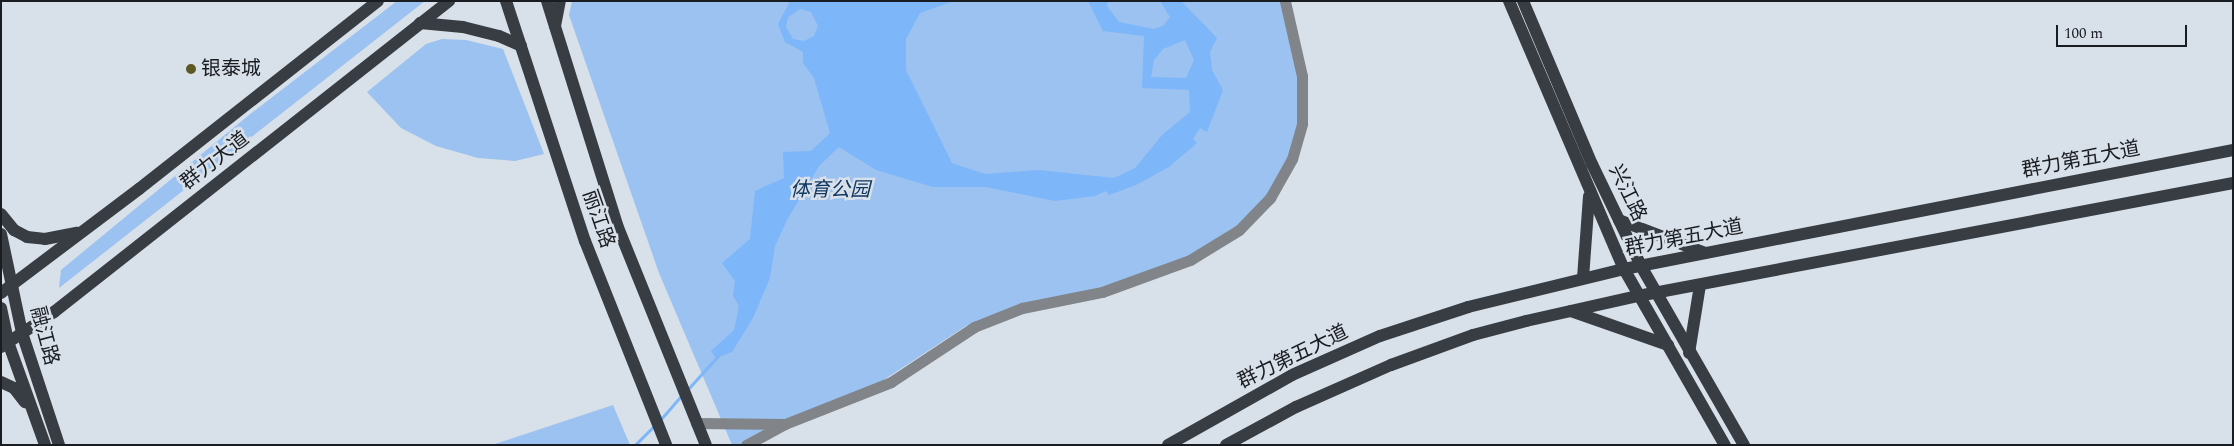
<!DOCTYPE html>
<html>
<head>
<meta charset="utf-8">
<style>
  body { margin:0 }
  #map { position:relative; width:2234px; height:446px; overflow:hidden; background:#d8e0e9; font-family:Spectral,"Noto Sans SC",serif }
  div>[style] { position:absolute }
  .green>* { inset:0; background:#9bc2f0 }
  .water>* { inset:0; background:#7db6f9 }
  .stream>* { height:2.5px; margin:-1.25px; padding:0 1.25px; transform-origin:1.25px; border-radius:1.25px; background:#7db6f9 }
  .minor>* { height:11px; margin:-5.5px; padding:0 5.5px; transform-origin:5.5px; border-radius:5.5px; background:#818589 }
  .major>* { height:12px; margin:-6px; padding:0 6px; transform-origin:6px; border-radius:6px; background:#383d43 }
  .dots>* { width:14px; height:14px; translate:-50% -50%; box-sizing:border-box; border:2px solid #d8e0e9; border-radius:50% }
  span { translate:-50% -50%; white-space:nowrap; text-align:center; line-height:1.15; -webkit-text-stroke:5px #d8e0e9; paint-order:stroke }
  .poi-label { font-size:20px; color:#191c20 }
  .left { translate:0 -50%; text-align:left }
  .street-label { font-size:20px; color:#191c20 }
  .park-label { font-size:20px; color:#113963; font-style:italic }
  .frame { position:absolute; inset:0; border:2px solid #191c20; pointer-events:none }
  .scale { position:absolute; left:2056px; top:25px; width:131px; height:22px; box-sizing:border-box; border:2px solid #191c20; border-top:0; padding-left:6px; font-size:15px; line-height:18px; white-space:nowrap; color:#191c20; -webkit-text-stroke:4px #d8e0e9; paint-order:stroke }
</style>
</head>
<body>
<div id="map">
  <div class="green">
    <i style="clip-path:polygon(397px 1px,425px 1px,59px 288px,61px 270px,249px 115px)"></i>
    <i style="clip-path:polygon(572px 1px,1290px 1px,1305px 75px,1308px 124px,1280px 192px,1242px 231px,1174px 266px,966px 326px,879px 383px,754px 445px,732px 445px,659px 273px,569px 15px)"></i>
    <i style="clip-path:polygon(442px 39px,466px 40px,503px 49px,544px 154px,515px 161px,478px 158px,436px 146px,401px 128px,367px 92px,426px 44px)"></i>
    <i style="clip-path:polygon(613px 405px,630px 445px,492px 445px)"></i>
  </div>
  <div class="water">
    <i style="clip-path:polygon(evenodd,790px 1px,954px 1px,920px 13px,906px 39px,906px 70px,952px 163px,985px 174px,1039px 170px,1114px 178px,1135px 168px,1163px 134px,1190px 112px,1189px 90px,1142px 88px,1144px 36px,1103px 31px,1088px 1px,1108px 1px,1107px 6px,1119px 22px,1154px 29px,1163px 26px,1170px 17px,1160px 1px,1181px 1px,1217px 38px,1210px 52px,1212px 70px,1223px 90px,1207px 132px,1200px 128px,1193px 139px,1197px 143px,1169px 167px,1136px 185px,1109px 195px,1106px 191px,1095px 196px,1055px 201px,986px 187px,933px 187px,876px 170px,839px 147px,819px 166px,787px 220px,775px 246px,770px 278px,753px 318px,732px 352px,716px 358px,711px 351px,734px 330px,739px 306px,733px 296px,735px 281px,722px 263px,750px 239px,755px 191px,784px 178px,783px 152px,811px 151px,830px 133px,814px 78px,803px 63px,803px 52px,785px 42px,778px 24px,790px 1px,800px 9px,811px 12px,818px 26px,814px 36px,804px 41px,793px 39px,786px 27px,788px 17px,800px 9px,790px 1px,1185px 40px,1194px 60px,1186px 78px,1151px 77px,1154px 60px,1163px 49px,1185px 40px)"></i>
  </div>
  <div class="stream">
    <i style="left:688px;top:389px;width:45px;rotate:-47.7deg"></i>
    <i style="left:661px;top:419px;width:32px;rotate:-49deg"></i>
    <i style="left:635px;top:445px;width:27px;rotate:-45deg"></i>
  </div>
  <div class="minor">
    <i style="left:696px;top:423px;width:89px;rotate:0.6deg"></i>
    <i style="left:785px;top:424px;width:44px;rotate:151.7deg"></i>
    <i style="left:785px;top:424px;width:114px;rotate:-21.6deg"></i>
    <i style="left:891px;top:382px;width:100px;rotate:-33.5deg"></i>
    <i style="left:974px;top:327px;width:52px;rotate:-21.6deg"></i>
    <i style="left:1022px;top:308px;width:82px;rotate:-11.3deg"></i>
    <i style="left:1102px;top:292px;width:94px;rotate:-20deg"></i>
    <i style="left:1190px;top:260px;width:57px;rotate:-31.5deg"></i>
    <i style="left:1239px;top:230px;width:45px;rotate:-45.9deg"></i>
    <i style="left:1270px;top:198px;width:45px;rotate:-60.6deg"></i>
    <i style="left:1292px;top:159px;width:37px;rotate:-74deg"></i>
    <i style="left:1302px;top:123px;width:47px;rotate:-90deg"></i>
    <i style="left:1302px;top:76px;width:77px;rotate:-102.8deg"></i>
  </div>
  <div class="major">
    <i style="left:506px;top:1px;width:253px;rotate:71.8deg"></i>
    <i style="left:585px;top:241px;width:219px;rotate:68.3deg"></i>
    <i style="left:547px;top:1px;width:235px;rotate:72.6deg"></i>
    <i style="left:617px;top:225px;width:237px;rotate:68deg"></i>
    <i style="left:1509px;top:1px;width:292px;rotate:66.8deg"></i>
    <i style="left:1624px;top:269px;width:203px;rotate:60.2deg"></i>
    <i style="left:1523px;top:1px;width:177px;rotate:67.1deg"></i>
    <i style="left:1592px;top:164px;width:113px;rotate:64.3deg"></i>
    <i style="left:1641px;top:266px;width:207px;rotate:60.1deg"></i>
    <i style="left:420px;top:23px;width:43px;rotate:5.3deg"></i>
    <i style="left:463px;top:27px;width:37px;rotate:14deg"></i>
    <i style="left:499px;top:36px;width:24px;rotate:24deg"></i>
    <i style="left:555px;top:26px;width:25px;rotate:-79deg"></i>
    <i style="left:1px;top:214px;width:21px;rotate:51deg"></i>
    <i style="left:14px;top:230px;width:15px;rotate:28deg"></i>
    <i style="left:27px;top:237px;width:18px;rotate:6deg"></i>
    <i style="left:45px;top:239px;width:33px;rotate:-11deg"></i>
    <i style="left:1619px;top:220px;width:92px;rotate:21deg"></i>
    <i style="left:1px;top:234px;width:101px;rotate:78deg"></i>
    <i style="left:22px;top:333px;width:118px;rotate:71.7deg"></i>
    <i style="left:1583px;top:278px;width:82px;rotate:-85.8deg"></i>
    <i style="left:1px;top:293px;width:173px;rotate:-37deg"></i>
    <i style="left:139px;top:189px;width:304px;rotate:-38.2deg"></i>
    <i style="left:1px;top:308px;width:35px;rotate:78deg"></i>
    <i style="left:8px;top:342px;width:109px;rotate:70.2deg"></i>
    <i style="left:1571px;top:311px;width:103px;rotate:19.3deg"></i>
    <i style="left:1px;top:347px;width:64px;rotate:-33.4deg"></i>
    <i style="left:54px;top:312px;width:503px;rotate:-38.21deg"></i>
    <i style="left:1689px;top:353px;width:69px;rotate:-80.8deg"></i>
    <i style="left:1px;top:382px;width:14px;rotate:25deg"></i>
    <i style="left:14px;top:388px;width:18px;rotate:52deg"></i>
    <i style="left:1168px;top:445px;width:142px;rotate:-29.4deg"></i>
    <i style="left:1292px;top:375px;width:96px;rotate:-23.9deg"></i>
    <i style="left:1380px;top:336px;width:93px;rotate:-18.2deg"></i>
    <i style="left:1468px;top:307px;width:161px;rotate:-13.7deg"></i>
    <i style="left:1624px;top:269px;width:621px;rotate:-11.06deg"></i>
    <i style="left:1226px;top:445px;width:80px;rotate:-28.5deg"></i>
    <i style="left:1296px;top:407px;width:104px;rotate:-23.9deg"></i>
    <i style="left:1391px;top:365px;width:87px;rotate:-20.1deg"></i>
    <i style="left:1473px;top:335px;width:55px;rotate:-14.8deg"></i>
    <i style="left:1526px;top:321px;width:115px;rotate:-12.6deg"></i>
    <i style="left:1638px;top:296px;width:606px;rotate:-10.75deg"></i>
  </div>
  <div class="dots">
    <i style="left:191px;top:69px;background:#5d5723"></i>
  </div>
  <div class="poi-label">
    <span class="left" style="left:201px;top:69px">银泰城</span>
  </div>
  <div class="street-label">
    <span style="left:2081px;top:160px;rotate:-11deg">群力第五大道</span>
    <span style="left:215px;top:161px;rotate:-38deg">群力大道</span>
    <span style="left:1627px;top:193px;rotate:64deg">兴江路</span>
    <span style="left:598px;top:219px;rotate:71deg">丽江路</span>
    <span style="left:1684px;top:238px;rotate:-11deg">群力第五大道</span>
    <span style="left:44px;top:336px;rotate:75deg">融江路</span>
    <span style="left:1293px;top:357px;rotate:-26deg">群力第五大道</span>
  </div>
  <div class="park-label">
    <span style="left:830px;top:190px">体育公园</span>
  </div>
  <div class="frame"></div>
  <div class="scale">100 m</div>
</div>
</body>
</html>
